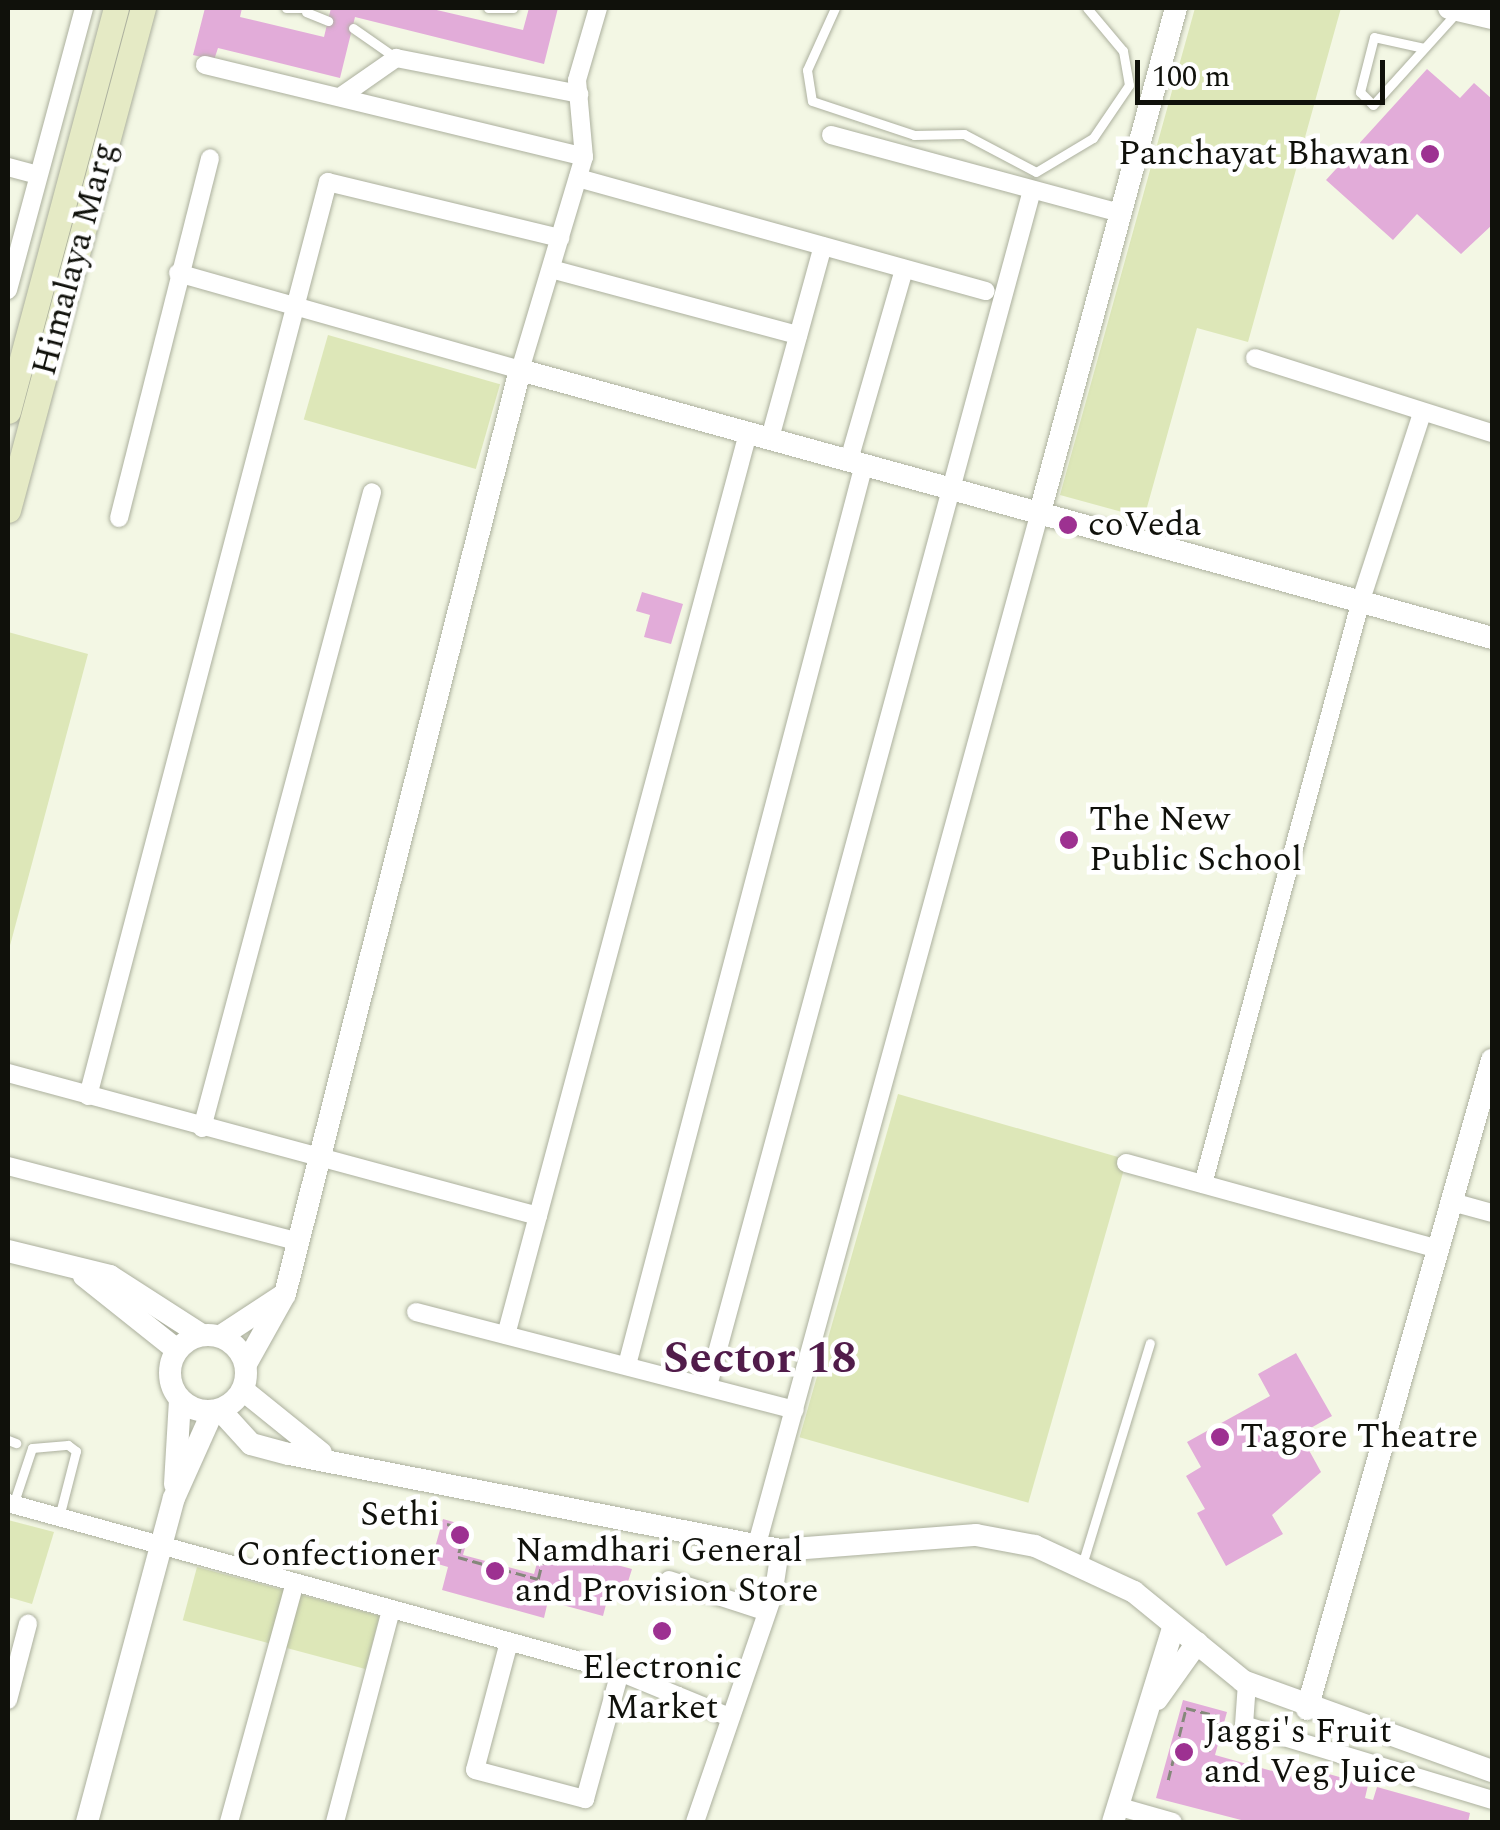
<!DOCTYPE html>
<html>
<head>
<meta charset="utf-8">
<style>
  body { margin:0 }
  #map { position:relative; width:1500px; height:1830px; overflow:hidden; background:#f3f7e4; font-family:Spectral,serif }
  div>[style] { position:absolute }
  .green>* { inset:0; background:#dde7b8; transform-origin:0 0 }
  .building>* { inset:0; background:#e2acd9 }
  .path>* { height:2.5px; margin-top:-1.25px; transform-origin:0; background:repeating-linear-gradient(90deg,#85887b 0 10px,transparent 0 15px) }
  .roads { filter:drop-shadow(0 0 2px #acb09e) drop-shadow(0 0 2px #acb09e) }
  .service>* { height:9px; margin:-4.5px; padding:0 4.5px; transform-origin:4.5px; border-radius:4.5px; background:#fff }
  .minor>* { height:18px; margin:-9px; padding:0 9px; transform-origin:9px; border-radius:9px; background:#fff }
  .tertiary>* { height:22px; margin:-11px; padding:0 11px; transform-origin:11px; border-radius:11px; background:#fff }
  .tertiary>.ring { margin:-11px; padding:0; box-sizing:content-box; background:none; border:22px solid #fff; border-radius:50% }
  .secondary>* { height:25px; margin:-12.5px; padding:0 12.5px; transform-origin:12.5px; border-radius:12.5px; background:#e5eac5 }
  .dots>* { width:28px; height:28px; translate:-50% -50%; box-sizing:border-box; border:5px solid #fff; border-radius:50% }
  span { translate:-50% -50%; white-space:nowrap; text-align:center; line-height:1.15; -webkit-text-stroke:9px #fff; paint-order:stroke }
  .poi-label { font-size:35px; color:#10110b }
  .right { translate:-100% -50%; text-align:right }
  .left { translate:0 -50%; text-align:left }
  .street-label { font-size:35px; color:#10110b }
  .district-label { font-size:45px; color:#511c4a; font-weight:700 }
  .frame { position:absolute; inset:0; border:10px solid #10110b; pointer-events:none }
  .scale { position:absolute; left:1135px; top:60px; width:250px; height:45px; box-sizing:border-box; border:5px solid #10110b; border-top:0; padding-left:12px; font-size:30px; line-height:35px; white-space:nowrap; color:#10110b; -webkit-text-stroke:8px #fff; paint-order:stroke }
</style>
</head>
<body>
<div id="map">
  <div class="green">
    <i style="clip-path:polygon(1195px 8px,1341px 8px,1248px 342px,1197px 328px,1144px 518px,1060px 495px)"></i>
    <i style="left:328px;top:335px;width:179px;height:88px;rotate:16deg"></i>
    <i style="clip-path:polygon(8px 632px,88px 654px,8px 953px)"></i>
    <i style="left:898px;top:1094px;width:238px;height:357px;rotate:16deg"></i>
    <i style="clip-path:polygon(8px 1520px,54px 1532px,32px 1604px,8px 1597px)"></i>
    <i style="left:197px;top:1567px;width:189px;height:55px;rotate:15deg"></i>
  </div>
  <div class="building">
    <i style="clip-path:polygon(205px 8px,242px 8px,240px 17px,324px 37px,331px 8px,428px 8px,523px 30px,529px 8px,558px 8px,544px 64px,355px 17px,340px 78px,218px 48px,214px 60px,193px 55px)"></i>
    <i style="clip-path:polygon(1427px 69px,1460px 98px,1474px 83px,1492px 99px,1492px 225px,1461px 254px,1417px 214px,1393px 240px,1326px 180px)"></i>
    <i style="clip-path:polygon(642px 592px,683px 604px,671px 644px,644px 637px,650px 615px,636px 611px)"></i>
    <i style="clip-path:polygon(1296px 1353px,1332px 1416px,1300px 1434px,1321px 1472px,1272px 1515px,1283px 1534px,1226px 1566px,1197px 1513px,1205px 1509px,1186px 1476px,1201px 1467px,1187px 1442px,1270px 1396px,1258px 1374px)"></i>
    <i style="clip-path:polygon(443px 1519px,471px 1527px,463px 1555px,534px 1574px,542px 1545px,632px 1569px,627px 1585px,612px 1581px,603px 1616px,548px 1601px,544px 1618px,442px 1590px,448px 1567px,431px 1562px)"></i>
    <i style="clip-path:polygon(1183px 1700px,1227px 1712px,1215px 1755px,1283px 1774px,1286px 1762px,1368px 1785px,1365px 1798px,1373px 1800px,1377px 1787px,1470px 1813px,1468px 1822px,1249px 1822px,1156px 1798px)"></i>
  </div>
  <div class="path">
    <i style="left:447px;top:1524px;width:20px;rotate:15deg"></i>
    <i style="left:466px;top:1529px;width:29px;rotate:106deg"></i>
    <i style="left:458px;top:1557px;width:83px;rotate:15.4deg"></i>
    <i style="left:538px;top:1579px;width:30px;rotate:-76deg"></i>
    <i style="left:1168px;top:1780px;width:74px;rotate:-76deg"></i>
    <i style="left:1186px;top:1708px;width:34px;rotate:14deg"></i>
    <i style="left:1219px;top:1716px;width:37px;rotate:106deg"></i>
  </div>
  <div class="roads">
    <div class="service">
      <i style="left:286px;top:8px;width:21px"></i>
      <i style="left:488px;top:8px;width:25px"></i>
      <i style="left:835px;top:8px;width:68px;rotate:114.3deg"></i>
      <i style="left:807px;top:70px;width:31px;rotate:81deg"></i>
      <i style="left:812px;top:101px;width:108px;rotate:18.4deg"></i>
      <i style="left:914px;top:135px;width:50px;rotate:-1.1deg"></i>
      <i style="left:964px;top:134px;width:81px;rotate:27.8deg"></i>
      <i style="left:1036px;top:172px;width:66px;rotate:-30.8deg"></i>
      <i style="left:1093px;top:138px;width:64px;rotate:-55.8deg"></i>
      <i style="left:1129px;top:85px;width:35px;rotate:-100deg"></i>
      <i style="left:1123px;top:51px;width:56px;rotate:-129.9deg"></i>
      <i style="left:306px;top:12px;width:24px;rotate:22deg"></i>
      <i style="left:353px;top:28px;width:52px;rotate:34.9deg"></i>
      <i style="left:1424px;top:48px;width:51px;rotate:-167.6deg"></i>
      <i style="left:1374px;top:37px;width:57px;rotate:104.3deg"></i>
      <i style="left:1360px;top:92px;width:18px;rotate:45deg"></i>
      <i style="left:1373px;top:105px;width:125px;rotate:-47.9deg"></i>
      <i style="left:8px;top:1440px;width:9px;rotate:21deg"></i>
      <i style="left:13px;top:1505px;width:60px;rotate:-71.6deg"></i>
      <i style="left:32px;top:1448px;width:36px;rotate:-5deg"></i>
      <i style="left:68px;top:1445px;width:10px;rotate:37deg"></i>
      <i style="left:76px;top:1451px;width:68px;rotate:104.4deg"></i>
      <i style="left:1082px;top:1565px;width:232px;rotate:-73deg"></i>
    </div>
    <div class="minor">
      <i style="left:205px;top:65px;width:390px;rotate:13.6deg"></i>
      <i style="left:343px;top:95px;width:65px;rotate:-34.9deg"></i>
      <i style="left:396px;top:58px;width:187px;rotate:11.1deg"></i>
      <i style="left:831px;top:135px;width:300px;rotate:15.1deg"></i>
      <i style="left:8px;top:167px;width:31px;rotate:15deg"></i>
      <i style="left:578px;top:178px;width:423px;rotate:15.5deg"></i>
      <i style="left:551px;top:269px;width:256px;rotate:15deg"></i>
      <i style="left:178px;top:273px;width:355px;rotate:15.8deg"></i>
      <i style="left:520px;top:370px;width:222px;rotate:-73.3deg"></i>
      <i style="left:584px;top:157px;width:77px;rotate:-95.2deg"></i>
      <i style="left:577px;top:80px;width:75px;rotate:-73.7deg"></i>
      <i style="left:8px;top:290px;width:292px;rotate:-74.9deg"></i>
      <i style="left:1255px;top:358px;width:249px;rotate:17.6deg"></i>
      <i style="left:770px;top:438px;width:199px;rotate:-74.6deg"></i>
      <i style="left:849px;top:460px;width:199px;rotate:-73.9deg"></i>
      <i style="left:119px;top:518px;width:371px;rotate:-75.8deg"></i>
      <i style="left:8px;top:1073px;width:549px;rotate:15.1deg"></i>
      <i style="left:88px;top:1096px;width:945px;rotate:-75.29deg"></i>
      <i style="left:328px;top:182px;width:239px;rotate:13.6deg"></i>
      <i style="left:202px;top:1128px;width:658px;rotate:-75.03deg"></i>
      <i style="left:1126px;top:1163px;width:324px;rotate:15.4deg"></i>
      <i style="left:8px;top:1166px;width:297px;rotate:14.6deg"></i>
      <i style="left:1203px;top:1184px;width:605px;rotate:-74.86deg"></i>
      <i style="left:1361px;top:600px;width:194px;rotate:-71.9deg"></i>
      <i style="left:1452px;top:1202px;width:41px;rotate:15.4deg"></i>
      <i style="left:416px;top:1312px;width:391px;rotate:14.5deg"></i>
      <i style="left:506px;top:1335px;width:934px;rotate:-74.98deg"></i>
      <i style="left:627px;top:1365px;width:932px;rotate:-75.26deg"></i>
      <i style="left:708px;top:1386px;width:1239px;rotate:-74.84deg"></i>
      <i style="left:8px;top:1503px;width:635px;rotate:15.44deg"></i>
      <i style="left:620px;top:1672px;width:118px;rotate:22.4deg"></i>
      <i style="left:757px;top:1544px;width:1070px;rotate:-74.67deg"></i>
      <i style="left:669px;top:1580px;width:100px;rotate:18.1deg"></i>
      <i style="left:509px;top:1642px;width:132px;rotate:104.9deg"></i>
      <i style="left:475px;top:1770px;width:114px;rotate:14.8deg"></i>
      <i style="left:585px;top:1799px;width:132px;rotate:-74.6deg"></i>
      <i style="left:1247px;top:1683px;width:42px;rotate:94.1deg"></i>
      <i style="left:1244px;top:1725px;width:259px;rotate:16.8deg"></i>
      <i style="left:8px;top:1700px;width:79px;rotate:-75.3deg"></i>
      <i style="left:1117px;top:1806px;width:58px;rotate:15.9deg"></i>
      <i style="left:229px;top:1822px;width:248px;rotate:-74.6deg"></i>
      <i style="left:335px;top:1822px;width:219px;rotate:-75.2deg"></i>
      <i style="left:695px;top:1822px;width:239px;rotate:-71deg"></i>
      <i style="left:773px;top:1596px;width:47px;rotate:-81.3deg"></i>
    </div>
    <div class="tertiary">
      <i style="left:1449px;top:8px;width:44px;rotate:13.1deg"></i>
      <i style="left:1040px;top:512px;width:522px;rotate:-74.9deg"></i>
      <i style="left:8px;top:1251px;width:105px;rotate:13.8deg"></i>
      <i style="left:110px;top:1276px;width:109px;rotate:32.7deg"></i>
      <i style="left:84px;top:1276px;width:119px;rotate:38.5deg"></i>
      <i class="ring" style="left:170px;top:1335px;width:54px;height:54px"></i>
      <i style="left:221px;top:1336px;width:73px;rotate:-33.3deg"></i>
      <i style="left:246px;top:1364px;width:80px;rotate:-60.9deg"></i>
      <i style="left:285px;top:1294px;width:953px;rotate:-75.73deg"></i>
      <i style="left:520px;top:370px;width:1008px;rotate:15.41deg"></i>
      <i style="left:243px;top:1390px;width:100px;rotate:38.9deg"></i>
      <i style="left:220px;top:1410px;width:46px;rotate:47.6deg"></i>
      <i style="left:251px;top:1444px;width:39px;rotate:15deg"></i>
      <i style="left:289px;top:1454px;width:500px;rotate:11.06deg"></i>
      <i style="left:780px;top:1550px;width:197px;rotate:-4.4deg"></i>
      <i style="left:976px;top:1535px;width:60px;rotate:10.6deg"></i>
      <i style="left:1035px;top:1546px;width:109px;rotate:24.9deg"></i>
      <i style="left:1134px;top:1592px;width:141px;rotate:39.2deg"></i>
      <i style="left:1243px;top:1681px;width:265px;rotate:19.9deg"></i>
      <i style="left:175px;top:1484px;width:84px;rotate:-86.6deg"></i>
      <i style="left:1157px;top:1699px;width:69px;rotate:-54.5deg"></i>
      <i style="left:1307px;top:1709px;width:675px;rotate:-74.09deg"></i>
      <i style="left:87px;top:1822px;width:335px;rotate:-75deg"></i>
      <i style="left:174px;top:1498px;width:95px;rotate:-65.9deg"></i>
      <i style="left:1113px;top:1822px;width:206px;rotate:-72.8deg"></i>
    </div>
    <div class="secondary">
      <i style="left:8px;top:411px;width:417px;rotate:-75deg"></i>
      <i style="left:8px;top:510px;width:520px;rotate:-74.95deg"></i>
    </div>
  </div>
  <div class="dots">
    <i style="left:1430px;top:154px;background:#9d3191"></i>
    <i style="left:1068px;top:525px;background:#9d3191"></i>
    <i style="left:1069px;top:840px;background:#9d3191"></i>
    <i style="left:1220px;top:1437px;background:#9d3191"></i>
    <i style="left:460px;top:1535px;background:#9d3191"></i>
    <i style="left:495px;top:1571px;background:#9d3191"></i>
    <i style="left:662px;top:1631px;background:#9d3191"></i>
    <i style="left:1184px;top:1752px;background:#9d3191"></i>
  </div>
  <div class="poi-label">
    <span class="right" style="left:1410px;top:154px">Panchayat Bhawan</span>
    <span class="left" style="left:1088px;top:525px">coVeda</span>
    <span class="left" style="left:1089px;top:840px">The New<br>Public School</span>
    <span class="left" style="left:1240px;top:1437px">Tagore Theatre</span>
    <span class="right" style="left:440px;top:1535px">Sethi<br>Confectioner</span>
    <span class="left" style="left:515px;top:1571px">Namdhari General<br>and Provision Store</span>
    <span style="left:662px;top:1688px">Electronic<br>Market</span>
    <span class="left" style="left:1204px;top:1752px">Jaggi's Fruit<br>and Veg Juice</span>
  </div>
  <div class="street-label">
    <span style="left:75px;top:259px;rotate:-75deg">Himalaya Marg</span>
  </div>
  <div class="district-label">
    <span style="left:760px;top:1359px">Sector 18</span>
  </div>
  <div class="frame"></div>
  <div class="scale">100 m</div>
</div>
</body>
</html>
